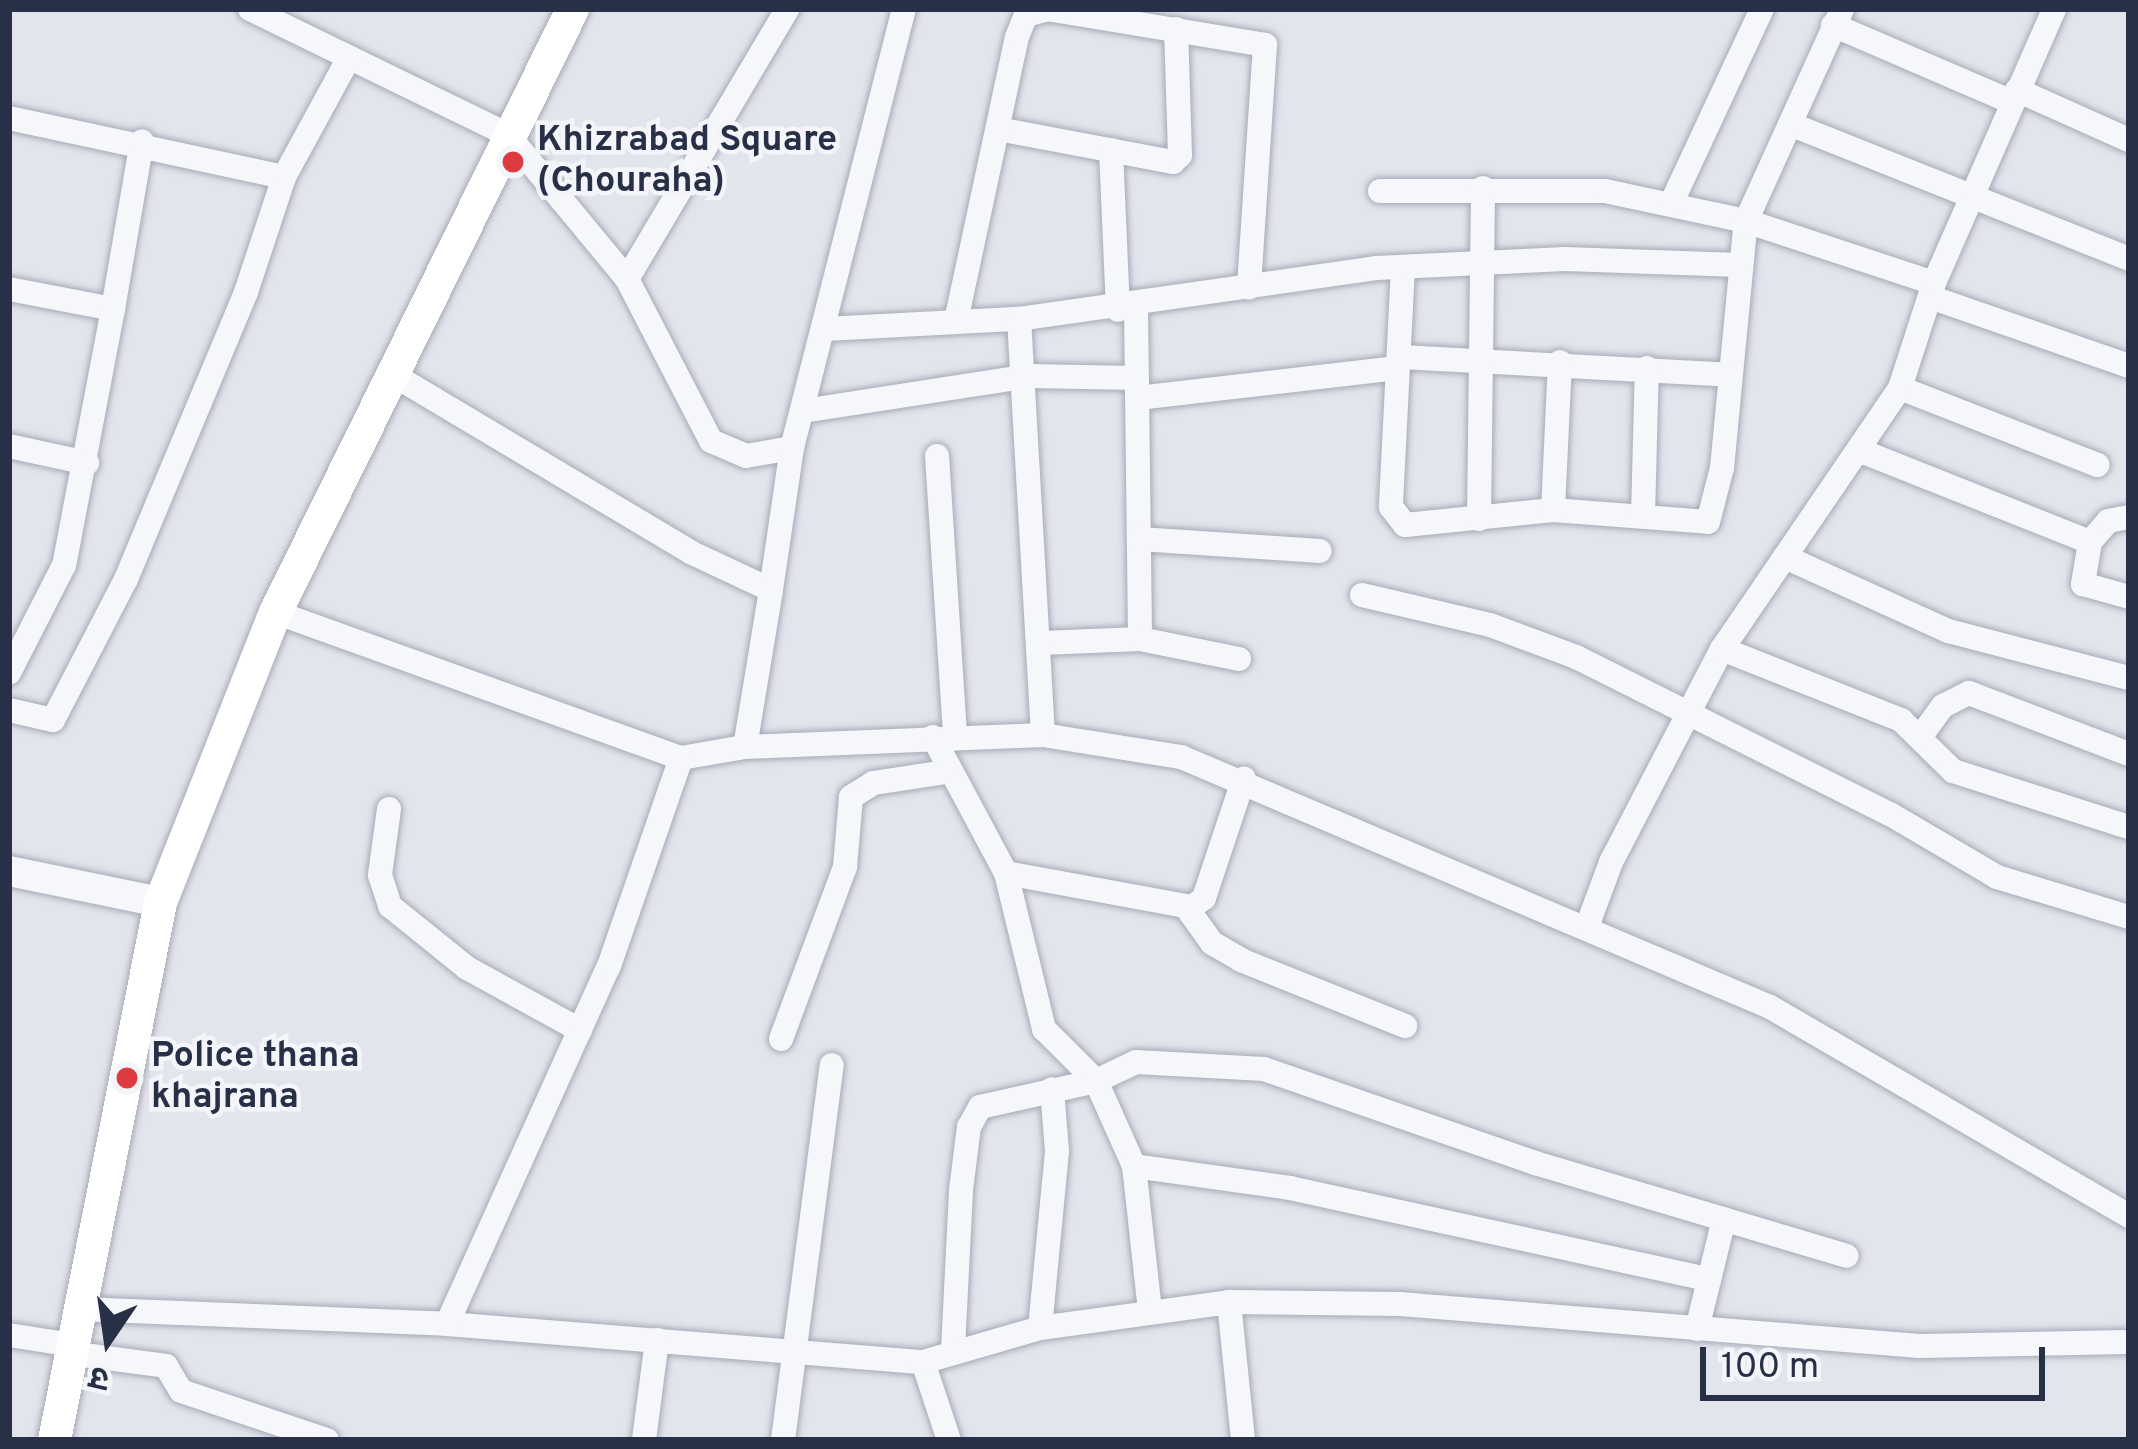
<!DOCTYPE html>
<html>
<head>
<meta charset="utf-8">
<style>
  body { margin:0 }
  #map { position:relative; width:2138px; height:1449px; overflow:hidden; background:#e3e5ec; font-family:Overpass,"Noto Sans Devanagari",sans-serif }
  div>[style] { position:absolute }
  .roads { filter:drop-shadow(0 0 3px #a7abb7) drop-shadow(0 0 3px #a7abb7) }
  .minor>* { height:24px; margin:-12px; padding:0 12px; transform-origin:12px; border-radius:12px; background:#f6f7fa }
  .tertiary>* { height:30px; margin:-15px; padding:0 15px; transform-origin:15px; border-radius:15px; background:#f6f7fa }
  .secondary>* { height:33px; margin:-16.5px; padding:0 16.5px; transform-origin:16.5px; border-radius:16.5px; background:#fff }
  .dots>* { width:33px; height:33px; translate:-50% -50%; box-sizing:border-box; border:6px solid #f3f5f9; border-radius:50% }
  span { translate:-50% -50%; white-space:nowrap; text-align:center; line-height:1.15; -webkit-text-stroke:9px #f3f5f9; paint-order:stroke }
  .poi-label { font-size:36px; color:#283047; font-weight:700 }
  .left { translate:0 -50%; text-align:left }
  .frame { position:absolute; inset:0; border:12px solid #283047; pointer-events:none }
  .north { position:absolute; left:48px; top:1281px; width:120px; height:120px; -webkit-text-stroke:9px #f3f5f9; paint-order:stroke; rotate:193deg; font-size:33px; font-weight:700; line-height:48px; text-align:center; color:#283047 }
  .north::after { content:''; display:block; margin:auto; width:42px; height:54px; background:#283047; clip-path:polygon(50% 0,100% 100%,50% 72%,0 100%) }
  .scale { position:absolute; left:1700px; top:1347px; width:345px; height:54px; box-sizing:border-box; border:6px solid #283047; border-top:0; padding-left:15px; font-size:36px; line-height:42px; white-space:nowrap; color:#283047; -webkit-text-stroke:9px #f3f5f9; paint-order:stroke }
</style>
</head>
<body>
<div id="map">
  <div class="roads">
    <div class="minor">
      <i style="left:250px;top:9px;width:287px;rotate:26deg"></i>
      <i style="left:508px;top:135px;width:187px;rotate:50.4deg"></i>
      <i style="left:627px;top:279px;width:182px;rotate:62.6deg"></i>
      <i style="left:711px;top:441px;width:38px;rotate:23deg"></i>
      <i style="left:746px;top:456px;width:47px;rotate:-9.9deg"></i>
      <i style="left:1833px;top:25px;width:195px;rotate:23.3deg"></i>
      <i style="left:2017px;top:90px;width:123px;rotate:24.1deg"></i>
      <i style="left:9px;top:118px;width:281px;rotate:12.1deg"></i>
      <i style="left:1790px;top:124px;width:365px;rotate:21.7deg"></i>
      <i style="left:998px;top:129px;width:178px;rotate:10.7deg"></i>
      <i style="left:1173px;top:162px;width:10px;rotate:-45deg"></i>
      <i style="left:1180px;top:155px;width:126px;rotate:-91.8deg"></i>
      <i style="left:1111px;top:150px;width:160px;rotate:87.5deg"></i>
      <i style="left:1380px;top:191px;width:225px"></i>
      <i style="left:1605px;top:191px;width:144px;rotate:12deg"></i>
      <i style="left:1746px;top:221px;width:198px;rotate:18.3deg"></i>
      <i style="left:1671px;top:204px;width:215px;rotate:-65deg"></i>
      <i style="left:1403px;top:267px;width:240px;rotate:92.9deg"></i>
      <i style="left:1391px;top:507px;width:23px;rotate:52deg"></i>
      <i style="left:1405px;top:525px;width:149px;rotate:-5.8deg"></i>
      <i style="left:1553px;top:510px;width:155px;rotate:4.4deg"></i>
      <i style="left:1708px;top:522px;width:56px;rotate:-75.5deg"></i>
      <i style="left:1722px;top:468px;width:248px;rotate:-84.5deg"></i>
      <i style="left:1746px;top:221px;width:233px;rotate:-65.6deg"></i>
      <i style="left:627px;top:279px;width:314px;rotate:-59.3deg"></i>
      <i style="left:9px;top:289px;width:106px;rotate:10.9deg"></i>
      <i style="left:113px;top:309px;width:261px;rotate:100.8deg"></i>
      <i style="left:64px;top:565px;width:121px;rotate:117deg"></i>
      <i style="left:1930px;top:297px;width:211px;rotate:19.1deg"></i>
      <i style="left:1136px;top:308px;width:331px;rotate:89.3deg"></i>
      <i style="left:113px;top:309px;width:170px;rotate:-80.2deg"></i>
      <i style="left:956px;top:321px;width:290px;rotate:-77.9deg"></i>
      <i style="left:1017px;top:37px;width:24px;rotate:-68deg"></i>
      <i style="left:1026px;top:15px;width:23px;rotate:-15deg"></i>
      <i style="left:1048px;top:9px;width:220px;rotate:9.4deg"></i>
      <i style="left:1265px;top:45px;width:243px;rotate:93.8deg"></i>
      <i style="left:825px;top:329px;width:194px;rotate:-3deg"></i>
      <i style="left:1401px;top:357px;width:329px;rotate:3.1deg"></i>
      <i style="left:397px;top:377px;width:341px;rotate:30.8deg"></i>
      <i style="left:690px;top:552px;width:89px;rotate:25.1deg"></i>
      <i style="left:771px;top:590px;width:159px;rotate:99.4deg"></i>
      <i style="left:1900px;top:388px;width:212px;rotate:21.3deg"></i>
      <i style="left:1138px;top:398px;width:261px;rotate:-6.6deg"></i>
      <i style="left:803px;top:411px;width:228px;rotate:-8.8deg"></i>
      <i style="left:1028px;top:376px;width:109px;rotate:1.1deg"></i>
      <i style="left:9px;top:446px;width:80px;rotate:12.3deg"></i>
      <i style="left:1861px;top:451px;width:246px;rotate:21.7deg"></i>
      <i style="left:2090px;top:542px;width:28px;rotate:-49deg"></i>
      <i style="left:2108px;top:521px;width:21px;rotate:-11deg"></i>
      <i style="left:937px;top:456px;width:282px;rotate:86.3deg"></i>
      <i style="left:1553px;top:510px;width:148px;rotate:-87.3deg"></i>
      <i style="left:1643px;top:516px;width:148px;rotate:-88.5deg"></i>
      <i style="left:1479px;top:519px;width:331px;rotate:-89.3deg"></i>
      <i style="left:1140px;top:539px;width:180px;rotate:3.8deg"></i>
      <i style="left:2090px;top:542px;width:43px;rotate:99.5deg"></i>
      <i style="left:2083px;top:584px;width:48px;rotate:15.8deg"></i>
      <i style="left:1785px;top:557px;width:179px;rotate:24.4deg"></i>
      <i style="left:1948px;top:631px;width:187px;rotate:14.6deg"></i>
      <i style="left:771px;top:590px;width:144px;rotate:-81.6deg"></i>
      <i style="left:792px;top:448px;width:453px;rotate:-75.7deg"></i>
      <i style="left:1362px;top:595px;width:131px;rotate:13.2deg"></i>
      <i style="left:1490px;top:625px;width:92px;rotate:20.4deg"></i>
      <i style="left:1576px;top:657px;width:351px;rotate:26.6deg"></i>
      <i style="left:1890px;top:814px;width:124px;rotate:30.5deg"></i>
      <i style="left:1997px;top:877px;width:138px;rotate:16.9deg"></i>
      <i style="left:275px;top:612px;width:431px;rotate:19.8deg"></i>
      <i style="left:681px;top:758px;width:65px;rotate:-9.8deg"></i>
      <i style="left:745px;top:747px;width:298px;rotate:-2.3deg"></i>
      <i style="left:1043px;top:735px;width:140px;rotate:9.1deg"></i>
      <i style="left:1181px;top:757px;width:640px;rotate:23deg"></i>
      <i style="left:1770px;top:1007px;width:415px;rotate:30.2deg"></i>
      <i style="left:1041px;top:643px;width:99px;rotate:-2.3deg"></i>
      <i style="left:1140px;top:639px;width:101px;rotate:11.4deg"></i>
      <i style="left:1722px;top:649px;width:193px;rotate:21.6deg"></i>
      <i style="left:1901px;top:720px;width:73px;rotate:44.4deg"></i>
      <i style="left:1953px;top:771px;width:185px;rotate:17.7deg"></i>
      <i style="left:9px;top:710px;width:45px;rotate:12.8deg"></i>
      <i style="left:53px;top:720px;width:159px;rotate:-62.6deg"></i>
      <i style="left:126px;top:579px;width:311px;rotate:-67.3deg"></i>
      <i style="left:246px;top:292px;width:121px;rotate:-71.7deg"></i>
      <i style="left:284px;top:177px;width:136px;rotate:-61.4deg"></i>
      <i style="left:1043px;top:735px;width:417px;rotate:-93.3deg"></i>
      <i style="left:1019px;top:319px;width:361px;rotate:-8.1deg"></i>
      <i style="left:1376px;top:268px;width:189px;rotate:-2.7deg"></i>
      <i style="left:1565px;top:259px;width:175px;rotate:2deg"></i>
      <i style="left:1921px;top:736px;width:37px;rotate:-54deg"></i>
      <i style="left:1943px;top:706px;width:29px;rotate:-27deg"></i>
      <i style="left:1969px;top:693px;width:171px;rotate:20.9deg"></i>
      <i style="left:933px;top:737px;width:154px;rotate:61.8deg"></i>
      <i style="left:1006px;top:873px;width:161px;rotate:76.3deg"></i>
      <i style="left:1044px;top:1029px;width:74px;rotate:45deg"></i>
      <i style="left:1096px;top:1081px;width:93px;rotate:65.9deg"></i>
      <i style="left:1134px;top:1166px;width:146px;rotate:83.7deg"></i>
      <i style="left:389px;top:809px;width:67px;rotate:97.8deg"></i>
      <i style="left:380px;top:875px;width:33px;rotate:72deg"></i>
      <i style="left:390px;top:906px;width:99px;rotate:38.8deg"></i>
      <i style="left:467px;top:968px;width:129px;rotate:28.8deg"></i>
      <i style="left:1006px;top:873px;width:189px;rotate:10.4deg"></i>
      <i style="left:1192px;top:907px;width:15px;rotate:-37deg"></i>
      <i style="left:1204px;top:898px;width:126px;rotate:-71.6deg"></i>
      <i style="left:1187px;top:908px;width:43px;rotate:54.5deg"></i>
      <i style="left:1212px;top:943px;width:34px;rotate:30deg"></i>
      <i style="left:1241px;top:960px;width:177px;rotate:21.9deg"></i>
      <i style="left:1588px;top:924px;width:66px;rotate:-69.6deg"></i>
      <i style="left:1611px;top:862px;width:240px;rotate:-62.5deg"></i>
      <i style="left:1722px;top:649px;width:316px;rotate:-55.7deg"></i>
      <i style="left:1900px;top:388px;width:110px;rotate:-72.1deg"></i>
      <i style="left:1934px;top:283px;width:299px;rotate:-66.3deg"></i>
      <i style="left:781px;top:1039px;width:184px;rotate:-69.6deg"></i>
      <i style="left:845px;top:867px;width:70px;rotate:-85.1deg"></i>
      <i style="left:851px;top:797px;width:26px;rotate:-32deg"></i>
      <i style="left:873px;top:783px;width:74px;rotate:-8.6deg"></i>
      <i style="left:1134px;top:1166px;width:158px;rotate:8deg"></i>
      <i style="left:1290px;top:1188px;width:429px;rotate:12.3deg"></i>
      <i style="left:1229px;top:1302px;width:139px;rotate:84.2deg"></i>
      <i style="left:80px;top:1309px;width:367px;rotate:2.3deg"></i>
      <i style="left:447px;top:1324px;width:478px;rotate:4.6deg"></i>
      <i style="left:923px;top:1362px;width:82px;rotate:71.6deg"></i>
      <i style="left:447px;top:1324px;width:393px;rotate:-65.7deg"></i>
      <i style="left:609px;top:966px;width:220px;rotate:-70.9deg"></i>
      <i style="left:1040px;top:1328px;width:178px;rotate:-84.5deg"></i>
      <i style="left:1057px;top:1151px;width:62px;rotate:-94.6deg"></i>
      <i style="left:1697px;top:1329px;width:113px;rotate:-76.2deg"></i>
      <i style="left:9px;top:1335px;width:64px;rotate:9deg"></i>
      <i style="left:953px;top:1349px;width:159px;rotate:-87.1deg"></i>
      <i style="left:961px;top:1190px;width:64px;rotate:-82.8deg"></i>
      <i style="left:969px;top:1127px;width:23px;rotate:-61deg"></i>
      <i style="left:980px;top:1107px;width:119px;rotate:-12.6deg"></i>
      <i style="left:1096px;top:1081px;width:44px;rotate:-25.4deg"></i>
      <i style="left:1136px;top:1062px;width:128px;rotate:3.1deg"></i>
      <i style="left:1264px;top:1069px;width:287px;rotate:19.1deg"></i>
      <i style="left:1535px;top:1163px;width:325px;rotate:16.6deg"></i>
      <i style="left:69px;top:1353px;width:98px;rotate:7.6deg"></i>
      <i style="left:166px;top:1366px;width:29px;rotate:59deg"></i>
      <i style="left:181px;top:1391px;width:154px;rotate:18.6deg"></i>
      <i style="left:923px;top:1362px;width:122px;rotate:-16.2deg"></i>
      <i style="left:1040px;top:1328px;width:191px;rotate:-7.8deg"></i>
      <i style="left:1229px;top:1302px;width:171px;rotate:0.7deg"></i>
      <i style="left:1400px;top:1304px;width:521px;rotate:4.63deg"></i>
      <i style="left:1919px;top:1346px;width:210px;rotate:-1.1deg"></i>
      <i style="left:644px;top:1440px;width:101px;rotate:-82.6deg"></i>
      <i style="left:783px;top:1440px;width:378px;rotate:-82.6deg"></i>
    </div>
    <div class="tertiary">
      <i style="left:9px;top:871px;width:154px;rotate:11.6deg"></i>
    </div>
    <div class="secondary">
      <i style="left:54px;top:1440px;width:548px;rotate:-78.85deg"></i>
      <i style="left:160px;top:902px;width:312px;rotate:-68.4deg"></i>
      <i style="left:275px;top:612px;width:672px;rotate:-63.78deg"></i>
    </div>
  </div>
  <div class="dots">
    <i style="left:513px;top:162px;background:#de3b41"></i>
    <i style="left:127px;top:1078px;background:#de3b41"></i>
  </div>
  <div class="poi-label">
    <span class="left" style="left:537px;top:162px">Khizrabad Square<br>(Chouraha)</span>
    <span class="left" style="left:151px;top:1078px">Police thana<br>khajrana</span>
  </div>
  <div class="frame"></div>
  <div class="north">उ</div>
  <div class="scale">100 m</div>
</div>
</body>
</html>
